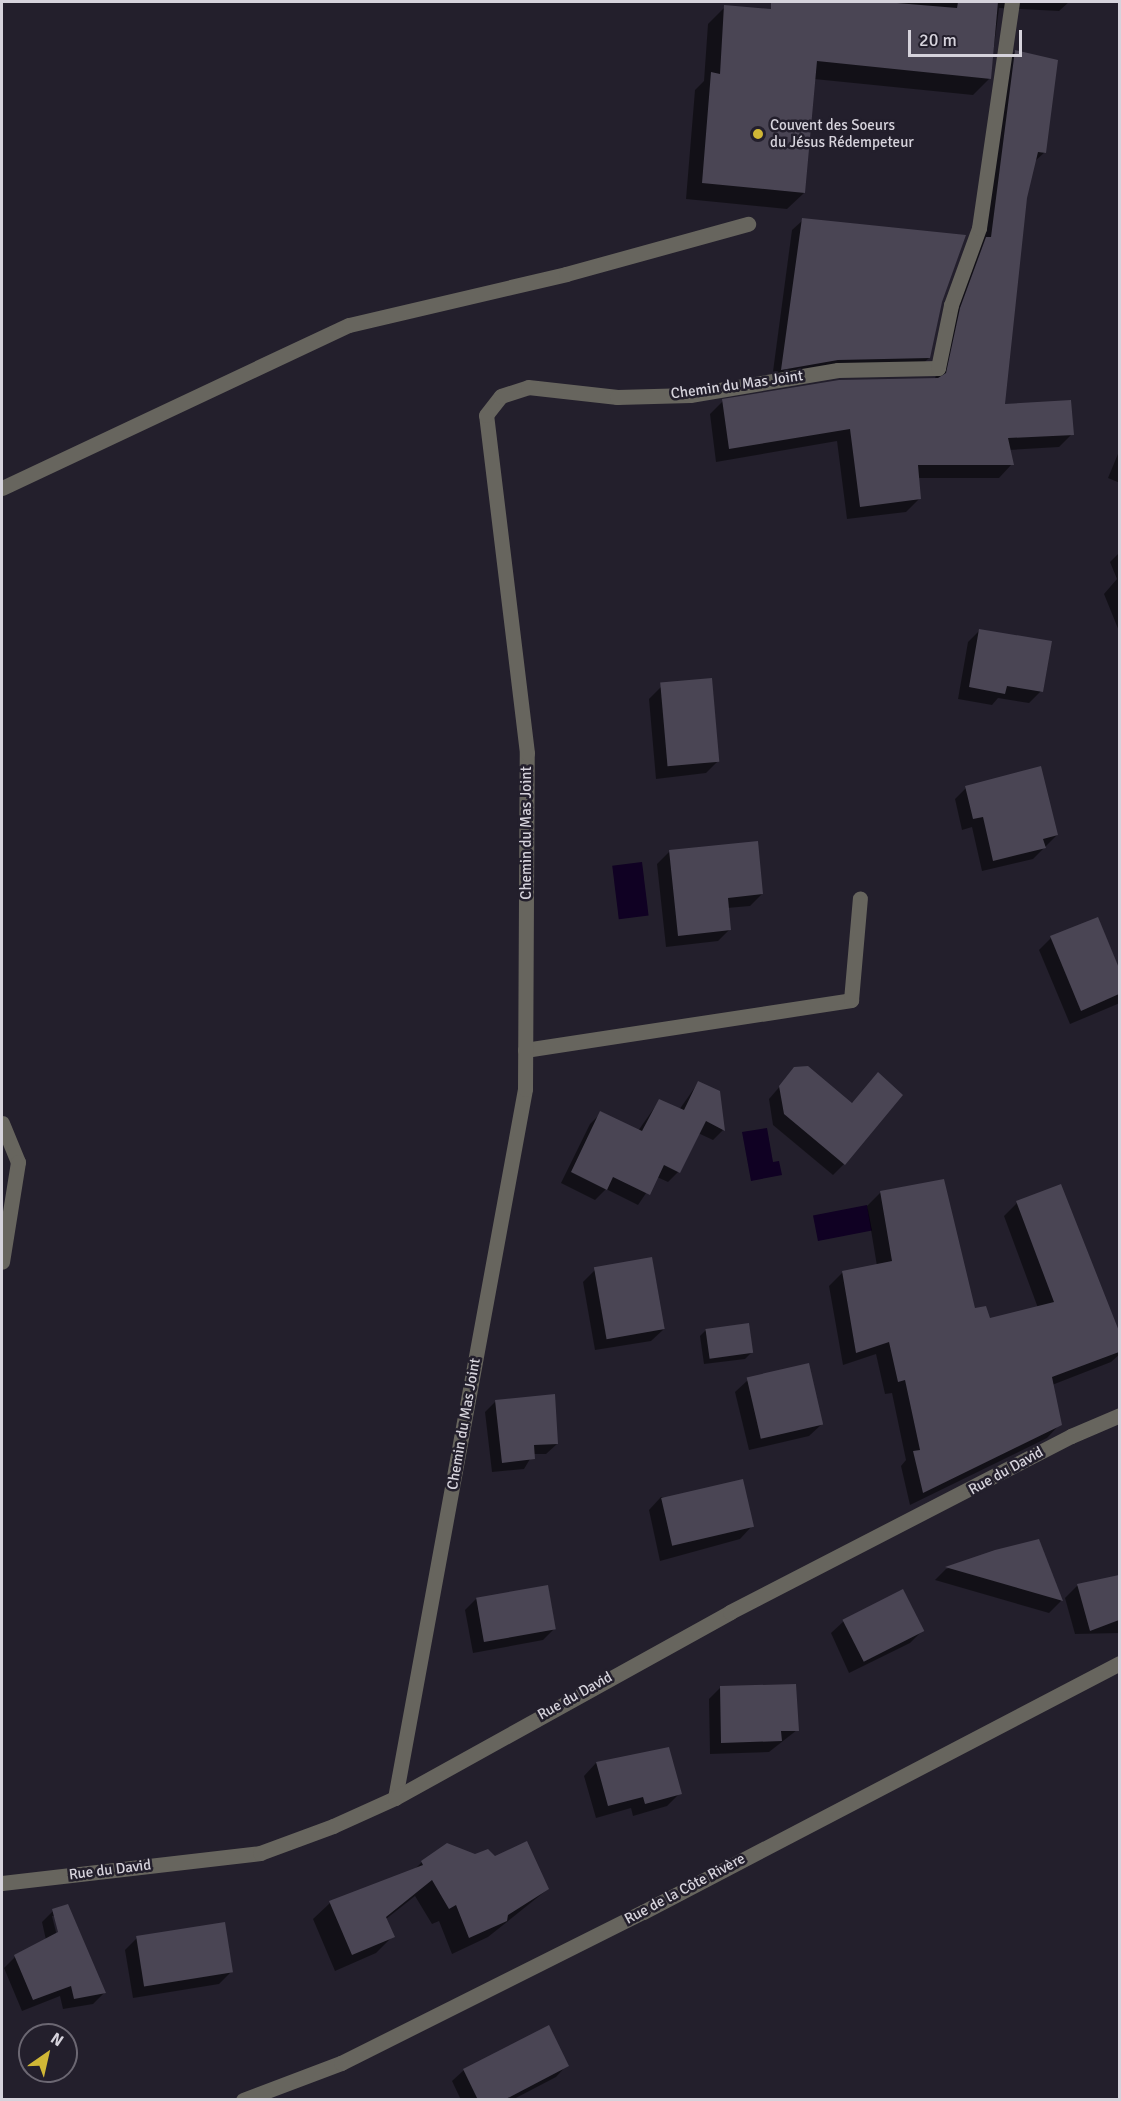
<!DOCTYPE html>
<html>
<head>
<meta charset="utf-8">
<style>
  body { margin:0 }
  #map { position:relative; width:1121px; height:2101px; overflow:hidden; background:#231f2c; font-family:Signika,sans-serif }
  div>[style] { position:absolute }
  .water>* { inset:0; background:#100123; transform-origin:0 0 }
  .shadow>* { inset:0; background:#0007 }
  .building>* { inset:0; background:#4a4554; transform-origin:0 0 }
  .minor>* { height:15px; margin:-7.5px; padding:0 7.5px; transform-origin:7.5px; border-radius:7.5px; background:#67655e }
  .dots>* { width:16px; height:16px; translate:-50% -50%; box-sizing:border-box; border:3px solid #231f2c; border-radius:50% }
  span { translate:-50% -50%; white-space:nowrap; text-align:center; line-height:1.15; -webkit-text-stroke:5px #231f2c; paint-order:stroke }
  .poi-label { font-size:15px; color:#d6d3dc }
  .left { translate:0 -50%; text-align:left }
  .street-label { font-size:15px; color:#d6d3dc }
  .frame { position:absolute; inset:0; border:3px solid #d6d3dc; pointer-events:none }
  .north { position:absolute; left:18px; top:2023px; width:60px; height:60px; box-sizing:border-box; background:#231f2c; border:2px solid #6b6772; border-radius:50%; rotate:34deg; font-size:16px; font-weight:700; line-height:24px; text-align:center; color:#d6d3dc }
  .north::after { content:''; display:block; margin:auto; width:21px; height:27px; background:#d0b736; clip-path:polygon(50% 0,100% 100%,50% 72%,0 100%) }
  .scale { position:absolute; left:908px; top:30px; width:114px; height:27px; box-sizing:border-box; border:3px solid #d6d3dc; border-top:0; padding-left:8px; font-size:18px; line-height:21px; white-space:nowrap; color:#d6d3dc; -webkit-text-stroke:4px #231f2c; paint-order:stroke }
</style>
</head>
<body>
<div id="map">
  <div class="water">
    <i style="left:642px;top:862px;width:54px;height:30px;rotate:83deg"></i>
    <i style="clip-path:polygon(767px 1128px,773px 1162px,779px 1161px,782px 1175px,751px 1181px,742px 1132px)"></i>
    <i style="left:867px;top:1205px;width:26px;height:55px;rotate:79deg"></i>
  </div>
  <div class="shadow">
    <i style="clip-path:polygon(837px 2px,1069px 2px,1059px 11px,999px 8px,990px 78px,973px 95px,814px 79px,804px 193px,787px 209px,686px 199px,695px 90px,704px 81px,708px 24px,725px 7px,836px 16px)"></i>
    <i style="clip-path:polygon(1015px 51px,1045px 152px,1034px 162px,1025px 198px,1003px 406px,1072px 434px,1059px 447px,1009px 450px,1012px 464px,999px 478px,917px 478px,919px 499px,906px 512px,847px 519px,837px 441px,716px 462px,710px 414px,723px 401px,935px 379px,948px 322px,973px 252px,1002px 65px)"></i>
    <i style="clip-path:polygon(803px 220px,940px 301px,929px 358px,918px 368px,772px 379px,792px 230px)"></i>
    <i style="clip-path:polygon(1120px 449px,1120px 483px,1108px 478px)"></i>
    <i style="clip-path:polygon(1120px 552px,1120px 631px,1119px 631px,1104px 594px,1117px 579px,1110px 562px)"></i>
    <i style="clip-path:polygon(980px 630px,1041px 691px,1029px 703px,998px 698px,992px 705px,958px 699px,968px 642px)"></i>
    <i style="clip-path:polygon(710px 680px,718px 761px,706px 773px,656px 779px,649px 699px,661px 687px)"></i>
    <i style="clip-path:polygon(966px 788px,1057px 835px,1033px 859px,982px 871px,972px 827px,962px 830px,955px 799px)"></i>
    <i style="clip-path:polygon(669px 852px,762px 894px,750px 906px,727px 908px,730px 929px,718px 941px,666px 947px,657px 864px)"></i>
    <i style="clip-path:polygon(1097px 919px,1120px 971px,1120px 1003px,1070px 1024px,1039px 950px,1051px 938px)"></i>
    <i style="clip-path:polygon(795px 1069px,851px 1104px,844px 1164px,833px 1175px,773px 1125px,769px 1099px)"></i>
    <i style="clip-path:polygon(698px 1083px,723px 1130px,713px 1140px,698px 1133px,678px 1172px,668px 1182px,657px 1177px,638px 1205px,606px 1189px,595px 1200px,561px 1183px,590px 1124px,601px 1113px,638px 1131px,659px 1101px,679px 1110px)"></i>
    <i style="clip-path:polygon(943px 1180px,974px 1310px,989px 1319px,1038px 1308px,1004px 1216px,1017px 1203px,1060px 1186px,1120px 1336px,1120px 1354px,1111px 1362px,1052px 1385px,1060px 1424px,1047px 1438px,910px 1505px,901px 1466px,906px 1460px,892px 1393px,885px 1394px,876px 1354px,843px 1365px,829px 1286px,842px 1273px,877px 1266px,867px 1206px,880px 1193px)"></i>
    <i style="clip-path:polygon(595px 1270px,664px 1329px,651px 1341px,595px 1350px,583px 1282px)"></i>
    <i style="clip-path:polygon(706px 1330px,751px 1353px,745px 1359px,704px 1364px,700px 1336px)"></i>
    <i style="clip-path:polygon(748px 1380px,822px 1424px,809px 1436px,749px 1450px,735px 1392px)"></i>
    <i style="clip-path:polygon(495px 1402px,557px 1444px,546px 1454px,533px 1454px,524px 1469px,492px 1472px,485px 1412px)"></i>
    <i style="clip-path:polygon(661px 1497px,752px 1526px,740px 1539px,660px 1561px,649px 1510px)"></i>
    <i style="clip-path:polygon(1038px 1540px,1061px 1601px,1049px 1613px,935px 1580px,946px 1569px)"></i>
    <i style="clip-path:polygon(1118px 1577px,1120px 1633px,1075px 1634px,1065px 1598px,1077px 1586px)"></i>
    <i style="clip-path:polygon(477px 1598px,555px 1628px,543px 1640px,473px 1653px,465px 1610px)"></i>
    <i style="clip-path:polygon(844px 1621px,922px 1631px,910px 1643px,849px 1673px,831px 1633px)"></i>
    <i style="clip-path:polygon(720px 1688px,797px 1730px,769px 1752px,710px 1754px,709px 1699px)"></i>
    <i style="clip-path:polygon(596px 1763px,680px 1793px,667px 1806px,633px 1816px,631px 1808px,596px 1818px,584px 1776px)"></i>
    <i style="clip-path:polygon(475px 1855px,495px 1857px,548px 1889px,488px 1937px,452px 1954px,439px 1921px,432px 1924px,415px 1896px,386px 1919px,393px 1936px,376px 1953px,335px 1971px,313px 1919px,330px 1903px,413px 1871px,422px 1862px)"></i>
    <i style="clip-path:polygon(evenodd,53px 1911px,104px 1993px,93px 2004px,63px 2009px,60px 1996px,22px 2011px,4px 1968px,15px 1957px,46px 1940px,42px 1922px,53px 1911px,52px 1916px,56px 1916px,61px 1939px,58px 1940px,52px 1916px)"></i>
    <i style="clip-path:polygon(137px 1938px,232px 1971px,219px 1984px,133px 1998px,125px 1950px)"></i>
    <i style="clip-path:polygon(567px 2065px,556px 2077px,512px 2100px,461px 2100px,452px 2081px,464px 2070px)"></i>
  </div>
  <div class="building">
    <i style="clip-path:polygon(771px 2px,885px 2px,957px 8px,958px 2px,998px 2px,991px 79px,817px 61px,805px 193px,702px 183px,711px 72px,720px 74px,724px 5px,771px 9px)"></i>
    <i style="clip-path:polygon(1015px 50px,1058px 60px,1046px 153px,1038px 152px,1027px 198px,1005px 404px,1071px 400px,1074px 435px,1008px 438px,1014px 465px,918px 465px,921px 499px,860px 507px,850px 429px,729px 449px,722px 399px,839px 380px,938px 378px,946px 373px,960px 308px,986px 237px,991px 237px)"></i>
    <i style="clip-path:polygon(802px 218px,966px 235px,942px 302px,930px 358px,838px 360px,781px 370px)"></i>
    <i style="clip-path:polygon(979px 629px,1052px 641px,1043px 692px,1007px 686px,1005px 694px,969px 687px)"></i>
    <i style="left:712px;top:678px;width:84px;height:52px;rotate:85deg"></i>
    <i style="clip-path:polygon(1041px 766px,1058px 835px,1043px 839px,1046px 848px,993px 861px,983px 817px,973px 819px,965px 786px)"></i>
    <i style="clip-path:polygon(758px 841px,763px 894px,728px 898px,731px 930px,678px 936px,669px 850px)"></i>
    <i style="clip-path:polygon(1098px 917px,1119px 968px,1119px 994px,1081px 1011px,1050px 936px)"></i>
    <i style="clip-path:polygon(808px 1066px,852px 1103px,878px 1072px,903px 1095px,845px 1165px,784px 1114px,779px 1086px,794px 1067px)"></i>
    <i style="clip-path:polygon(698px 1081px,720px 1091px,725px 1131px,706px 1121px,680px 1173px,664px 1165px,650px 1195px,613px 1177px,607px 1190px,571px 1172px,600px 1111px,642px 1131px,659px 1099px,684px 1110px)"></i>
    <i style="clip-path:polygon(944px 1179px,975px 1308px,986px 1306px,990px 1318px,1054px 1302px,1016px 1201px,1061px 1184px,1119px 1331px,1119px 1352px,1052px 1377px,1062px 1425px,923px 1493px,913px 1451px,920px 1450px,905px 1380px,898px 1382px,889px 1342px,856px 1353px,842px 1271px,892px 1261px,880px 1191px)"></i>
    <i style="left:652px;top:1257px;width:73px;height:59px;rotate:80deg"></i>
    <i style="left:749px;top:1323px;width:30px;height:44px;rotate:82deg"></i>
    <i style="left:809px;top:1363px;width:63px;height:64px;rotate:77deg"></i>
    <i style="clip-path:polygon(555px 1394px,558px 1444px,534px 1445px,535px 1459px,502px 1463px,495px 1400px)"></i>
    <i style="left:743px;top:1479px;width:49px;height:84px;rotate:77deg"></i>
    <i style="clip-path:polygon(1039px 1539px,1063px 1601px,945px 1567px,995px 1550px)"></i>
    <i style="clip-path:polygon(1119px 1575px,1119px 1620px,1090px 1631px,1077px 1584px)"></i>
    <i style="left:548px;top:1585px;width:45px;height:73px;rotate:80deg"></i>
    <i style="left:903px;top:1589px;width:47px;height:68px;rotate:63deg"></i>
    <i style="clip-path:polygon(796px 1684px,799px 1731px,781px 1731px,782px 1741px,721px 1743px,720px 1686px)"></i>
    <i style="clip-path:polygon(669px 1747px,682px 1794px,645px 1804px,643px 1797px,608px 1806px,596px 1762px)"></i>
    <i style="clip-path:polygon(527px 1841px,549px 1889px,508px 1915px,507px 1921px,469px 1938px,456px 1905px,449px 1909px,432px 1880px,386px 1917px,395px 1937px,352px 1955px,329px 1901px,423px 1865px,421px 1861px,447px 1843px,475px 1854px,488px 1849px,495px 1856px)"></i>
    <i style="clip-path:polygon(68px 1904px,106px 1993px,74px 1999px,71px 1986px,33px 2000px,14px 1955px,58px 1932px,52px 1909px)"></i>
    <i style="left:225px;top:1922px;width:51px;height:90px;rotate:81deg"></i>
    <i style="clip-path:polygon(549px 2025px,569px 2066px,504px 2100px,478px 2100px,463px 2069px)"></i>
  </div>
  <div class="minor">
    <i style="left:2px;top:488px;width:383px;rotate:-25.2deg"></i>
    <i style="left:349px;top:325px;width:223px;rotate:-13.2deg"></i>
    <i style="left:566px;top:274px;width:189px;rotate:-15.4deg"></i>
    <i style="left:525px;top:1050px;width:330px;rotate:-8.7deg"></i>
    <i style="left:851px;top:1000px;width:102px;rotate:-85deg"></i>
    <i style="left:2px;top:1123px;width:42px;rotate:67.7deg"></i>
    <i style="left:18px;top:1162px;width:101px;rotate:99.1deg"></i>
    <i style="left:395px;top:1798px;width:721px;rotate:-79.61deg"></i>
    <i style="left:525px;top:1089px;width:336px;rotate:-89.7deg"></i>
    <i style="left:527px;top:753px;width:340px;rotate:-96.9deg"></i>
    <i style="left:486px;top:415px;width:24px;rotate:-52deg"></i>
    <i style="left:501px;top:396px;width:28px;rotate:-18deg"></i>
    <i style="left:528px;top:387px;width:90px;rotate:6.4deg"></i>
    <i style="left:617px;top:397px;width:73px;rotate:-1.6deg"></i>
    <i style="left:690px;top:395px;width:150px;rotate:-9.6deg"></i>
    <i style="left:838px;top:370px;width:100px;rotate:-1.1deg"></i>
    <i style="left:938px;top:368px;width:64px;rotate:-78.3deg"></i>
    <i style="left:951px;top:305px;width:82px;rotate:-70deg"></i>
    <i style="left:979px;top:228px;width:228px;rotate:-81.7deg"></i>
    <i style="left:2px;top:1883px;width:260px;rotate:-6.6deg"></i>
    <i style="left:260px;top:1853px;width:78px;rotate:-20.3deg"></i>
    <i style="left:333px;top:1826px;width:68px;rotate:-24.3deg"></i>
    <i style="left:395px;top:1798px;width:383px;rotate:-29deg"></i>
    <i style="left:730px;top:1612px;width:384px;rotate:-27.3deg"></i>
    <i style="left:1071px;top:1436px;width:53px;rotate:-23.2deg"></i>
    <i style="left:243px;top:2100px;width:105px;rotate:-20.7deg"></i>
    <i style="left:341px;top:2063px;width:338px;rotate:-26.6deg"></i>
    <i style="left:643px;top:1912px;width:538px;rotate:-27.57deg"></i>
  </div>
  <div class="dots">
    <i style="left:758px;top:134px;background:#d0b736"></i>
  </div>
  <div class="poi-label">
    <span class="left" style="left:770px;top:134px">Couvent des Soeurs<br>du Jésus Rédempeteur</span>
  </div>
  <div class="street-label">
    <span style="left:737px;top:385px;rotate:-8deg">Chemin du Mas Joint</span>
    <span style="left:527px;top:833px;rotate:-90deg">Chemin du Mas Joint</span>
    <span style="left:464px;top:1424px;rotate:-80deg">Chemin du Mas Joint</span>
    <span style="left:1006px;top:1471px;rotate:-29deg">Rue du David</span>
    <span style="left:575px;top:1696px;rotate:-29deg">Rue du David</span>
    <span style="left:110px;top:1870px;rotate:-7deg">Rue du David</span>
    <span style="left:685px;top:1889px;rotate:-28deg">Rue de la Côte Rivère</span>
  </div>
  <div class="frame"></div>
  <div class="north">N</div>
  <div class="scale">20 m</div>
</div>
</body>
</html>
